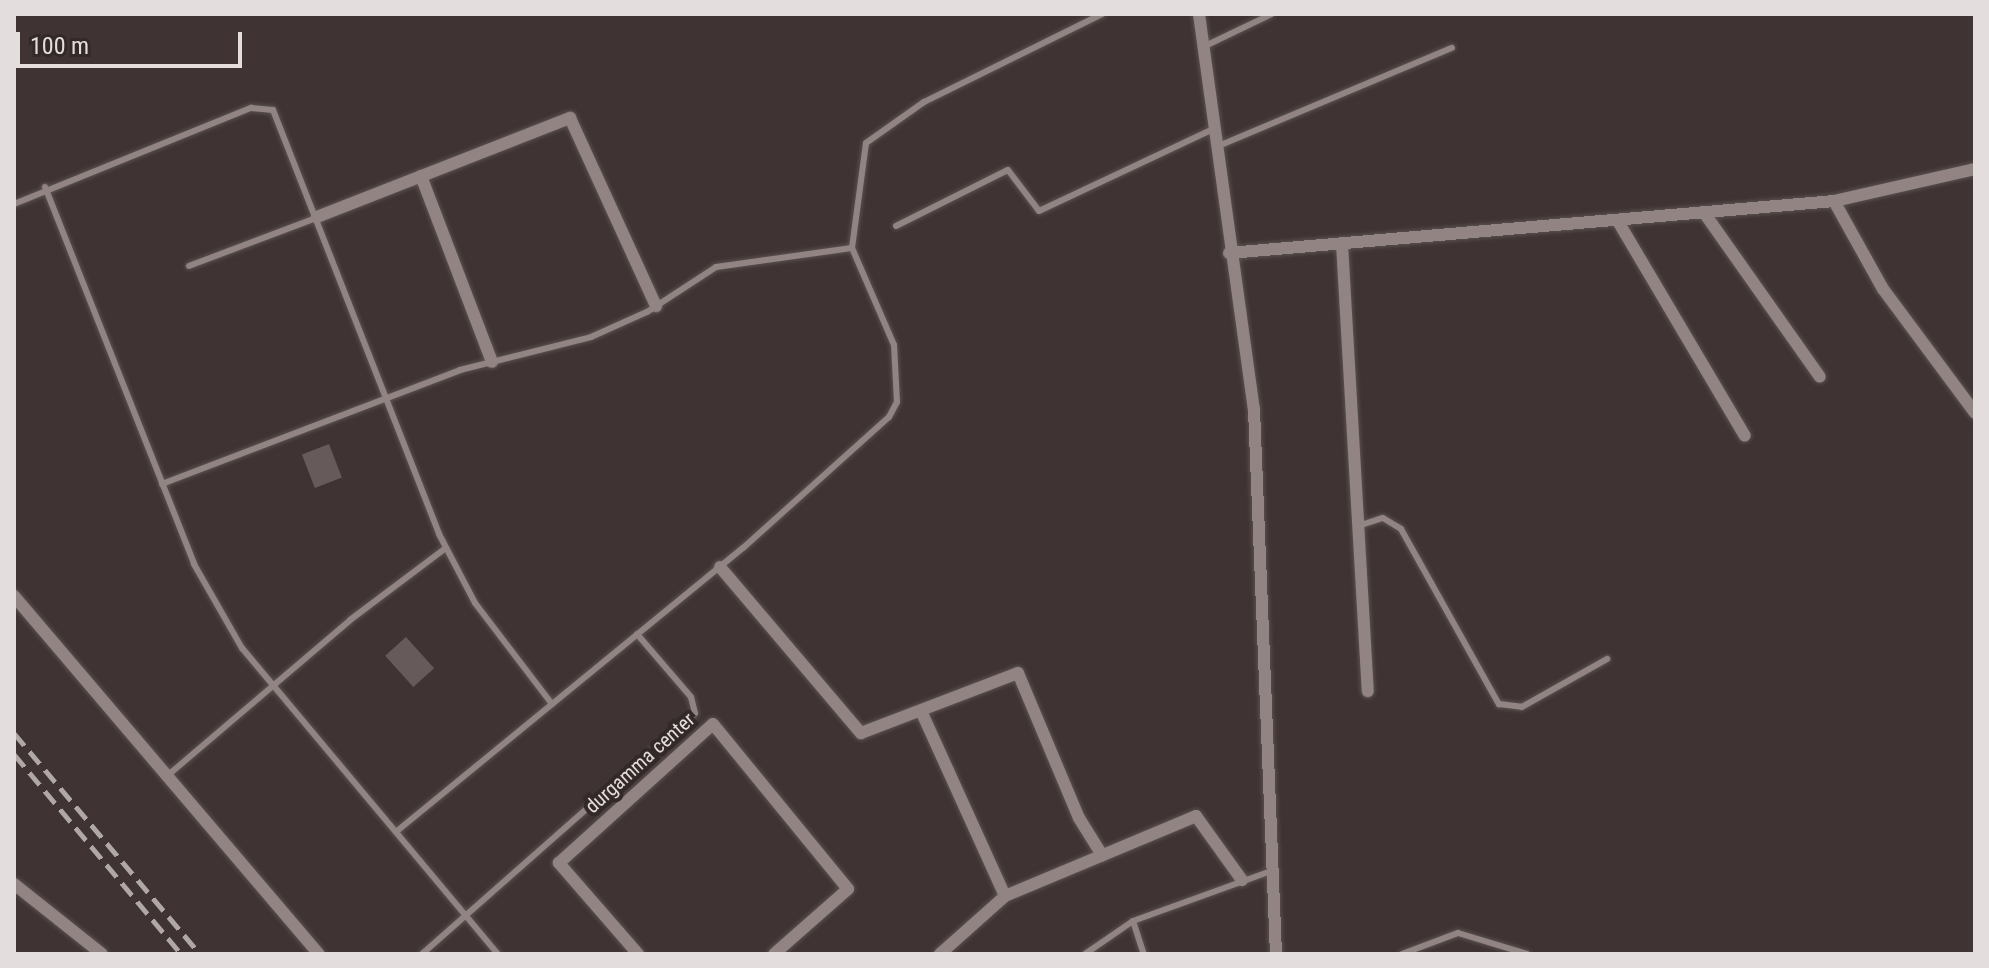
<!DOCTYPE html>
<html>
<head>
<meta charset="utf-8">
<style>
  body { margin:0 }
  #map { position:relative; width:1989px; height:968px; overflow:hidden; background:#3f3333; font-family:"Roboto Condensed",sans-serif }
  div>[style] { position:absolute }
  .building>* { inset:0; background:#675a5a; transform-origin:0 0 }
  .roads { filter:drop-shadow(0 0 2px #5a5151) drop-shadow(0 0 2px #5a5151) }
  .lane>* { height:6px; margin:-3px; padding:0 3px; transform-origin:3px; border-radius:3px; background:#928483 }
  .street>* { height:12px; margin:-6px; padding:0 6px; transform-origin:6px; border-radius:6px; background:#928483 }
  .rail>* { height:5px; margin-top:-2.5px; transform-origin:0; background:repeating-linear-gradient(90deg,#b0a7a7 0 16px,transparent 0 24px) }
  span { translate:-50% -50%; white-space:nowrap; text-align:center; line-height:1.15; -webkit-text-stroke:8px #342929; paint-order:stroke }
  .street-label { font-size:20px; color:#e4dddd }
  .frame { position:absolute; inset:0; border:16px solid #e4dddd; pointer-events:none }
  .scale { position:absolute; left:16px; top:32px; width:226px; height:36px; box-sizing:border-box; border:4px solid #e4dddd; border-top:0; padding-left:10px; font-size:24px; line-height:28px; white-space:nowrap; color:#e4dddd; -webkit-text-stroke:6px #342929; paint-order:stroke }
</style>
</head>
<body>
<div id="map">
  <div class="building">
    <i style="left:329px;top:444px;width:36px;height:29px;rotate:69deg"></i>
    <i style="left:406px;top:637px;width:42px;height:28px;rotate:48deg"></i>
  </div>
  <div class="roads">
    <div class="lane">
      <i style="left:1203px;top:47px;width:76px;rotate:-25.6deg"></i>
      <i style="left:1216px;top:147px;width:256px;rotate:-22.8deg"></i>
      <i style="left:45px;top:187px;width:405px;rotate:68.4deg"></i>
      <i style="left:194px;top:564px;width:97px;rotate:60.3deg"></i>
      <i style="left:242px;top:648px;width:399px;rotate:50.1deg"></i>
      <i style="left:14px;top:204px;width:256px;rotate:-22.1deg"></i>
      <i style="left:251px;top:108px;width:22px;rotate:5deg"></i>
      <i style="left:273px;top:110px;width:455px;rotate:68.6deg"></i>
      <i style="left:439px;top:534px;width:78px;rotate:62.4deg"></i>
      <i style="left:475px;top:603px;width:127px;rotate:52.7deg"></i>
      <i style="left:896px;top:226px;width:125px;rotate:-26.6deg"></i>
      <i style="left:1008px;top:170px;width:51px;rotate:52.9deg"></i>
      <i style="left:1039px;top:211px;width:192px;rotate:-25.2deg"></i>
      <i style="left:189px;top:266px;width:136px;rotate:-20.7deg"></i>
      <i style="left:162px;top:484px;width:319px;rotate:-20.9deg"></i>
      <i style="left:460px;top:370px;width:135px;rotate:-14.1deg"></i>
      <i style="left:591px;top:337px;width:61px;rotate:-24.1deg"></i>
      <i style="left:647px;top:312px;width:82px;rotate:-33.1deg"></i>
      <i style="left:716px;top:267px;width:137px;rotate:-8deg"></i>
      <i style="left:1358px;top:526px;width:26px;rotate:-18deg"></i>
      <i style="left:1383px;top:518px;width:21px;rotate:31deg"></i>
      <i style="left:1401px;top:529px;width:201px;rotate:60.8deg"></i>
      <i style="left:1499px;top:704px;width:23px;rotate:7deg"></i>
      <i style="left:1522px;top:707px;width:98px;rotate:-29.5deg"></i>
      <i style="left:167px;top:776px;width:240px;rotate:-40.4deg"></i>
      <i style="left:350px;top:620px;width:120px;rotate:-36.9deg"></i>
      <i style="left:397px;top:831px;width:447px;rotate:-39.3deg"></i>
      <i style="left:743px;top:548px;width:196px;rotate:-41.9deg"></i>
      <i style="left:889px;top:417px;width:17px;rotate:-62deg"></i>
      <i style="left:897px;top:402px;width:57px;rotate:-93deg"></i>
      <i style="left:894px;top:345px;width:106px;rotate:-113.4deg"></i>
      <i style="left:852px;top:248px;width:106px;rotate:-82.4deg"></i>
      <i style="left:866px;top:143px;width:71px;rotate:-35.3deg"></i>
      <i style="left:924px;top:102px;width:199px;rotate:-26.3deg"></i>
      <i style="left:1133px;top:921px;width:35px;rotate:72deg"></i>
      <i style="left:422px;top:954px;width:364px;rotate:-41.4deg"></i>
      <i style="left:695px;top:713px;width:16px;rotate:-104deg"></i>
      <i style="left:691px;top:697px;width:83px;rotate:-130.6deg"></i>
      <i style="left:1085px;top:954px;width:58px;rotate:-34.5deg"></i>
      <i style="left:1133px;top:921px;width:144px;rotate:-19.9deg"></i>
      <i style="left:1402px;top:954px;width:60px;rotate:-20.6deg"></i>
      <i style="left:1458px;top:933px;width:72px;rotate:16.9deg"></i>
    </div>
    <div class="street">
      <i style="left:1199px;top:14px;width:399px;rotate:82.1deg"></i>
      <i style="left:1254px;top:409px;width:545px;rotate:87.69deg"></i>
      <i style="left:421px;top:176px;width:199px;rotate:69.1deg"></i>
      <i style="left:1834px;top:201px;width:101px;rotate:60.9deg"></i>
      <i style="left:1883px;top:289px;width:154px;rotate:53.4deg"></i>
      <i style="left:1705px;top:214px;width:199px;rotate:54.8deg"></i>
      <i style="left:317px;top:217px;width:272px;rotate:-21.4deg"></i>
      <i style="left:570px;top:118px;width:207px;rotate:65.4deg"></i>
      <i style="left:1619px;top:223px;width:247px;rotate:59.4deg"></i>
      <i style="left:1342px;top:244px;width:448px;rotate:86.7deg"></i>
      <i style="left:1229px;top:253px;width:607px;rotate:-4.91deg"></i>
      <i style="left:1834px;top:201px;width:145px;rotate:-12.8deg"></i>
      <i style="left:720px;top:567px;width:218px;rotate:49.7deg"></i>
      <i style="left:861px;top:733px;width:168px;rotate:-20.9deg"></i>
      <i style="left:1018px;top:673px;width:157px;rotate:67.2deg"></i>
      <i style="left:1079px;top:818px;width:44px;rotate:58.1deg"></i>
      <i style="left:14px;top:596px;width:470px;rotate:49.6deg"></i>
      <i style="left:922px;top:713px;width:201px;rotate:65.6deg"></i>
      <i style="left:14px;top:884px;width:112px;rotate:38.5deg"></i>
      <i style="left:638px;top:954px;width:121px;rotate:-131deg"></i>
      <i style="left:559px;top:863px;width:207px;rotate:-42.1deg"></i>
      <i style="left:713px;top:724px;width:213px;rotate:50.7deg"></i>
      <i style="left:848px;top:889px;width:98px;rotate:138.7deg"></i>
      <i style="left:940px;top:954px;width:87px;rotate:-41.7deg"></i>
      <i style="left:1005px;top:896px;width:207px;rotate:-22.7deg"></i>
      <i style="left:1196px;top:816px;width:79px;rotate:54.3deg"></i>
    </div>
  </div>
  <div class="rail">
    <i style="left:14px;top:733px;width:289px;rotate:49.9deg"></i>
    <i style="left:14px;top:754px;width:261px;rotate:50.1deg"></i>
  </div>
  <div class="street-label">
    <span style="left:640px;top:763px;rotate:-42deg">durgamma center</span>
  </div>
  <div class="frame"></div>
  <div class="scale">100 m</div>
</div>
</body>
</html>
